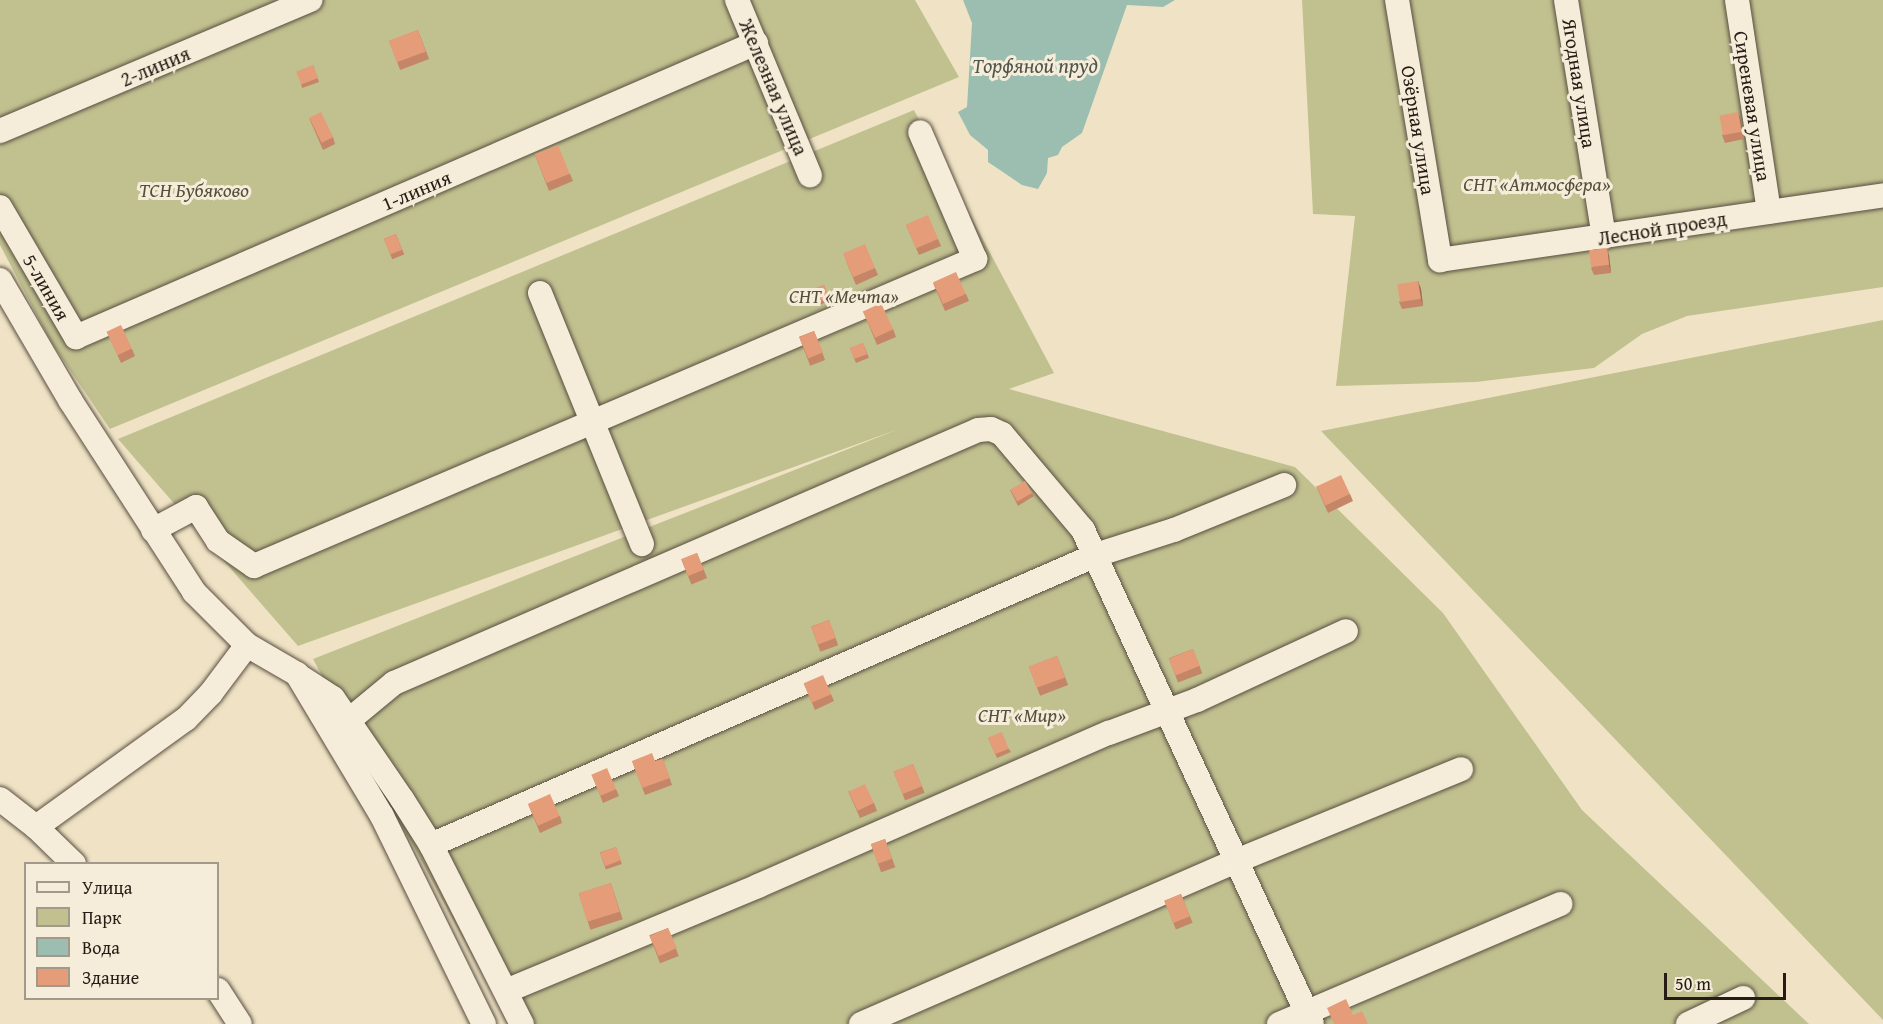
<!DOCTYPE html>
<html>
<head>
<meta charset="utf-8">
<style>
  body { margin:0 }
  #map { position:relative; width:1883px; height:1024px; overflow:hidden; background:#f0e3c5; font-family:"Gentium Book Plus",serif }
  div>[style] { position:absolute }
  .green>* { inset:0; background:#c1c190 }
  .water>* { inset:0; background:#9bbeb0 }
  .roads { filter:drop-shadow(0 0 2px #594e41) drop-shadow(0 0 2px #594e41) }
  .minor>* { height:24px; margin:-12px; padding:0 12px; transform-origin:12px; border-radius:12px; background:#f5edd9 }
  .wall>* { inset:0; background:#c58668; transform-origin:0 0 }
  .shaded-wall>* { inset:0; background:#a06d55 }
  .building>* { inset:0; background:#e59c79; transform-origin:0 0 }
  span { translate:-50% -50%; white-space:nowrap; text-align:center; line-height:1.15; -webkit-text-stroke:6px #f5edd9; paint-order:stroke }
  .street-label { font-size:20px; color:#271c15 }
  .park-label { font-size:20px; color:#554e3a; font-style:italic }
  .water-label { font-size:21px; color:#50554b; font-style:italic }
  .legend { position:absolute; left:24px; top:862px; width:195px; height:138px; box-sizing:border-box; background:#f5edd9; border:2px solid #a3998b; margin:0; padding:8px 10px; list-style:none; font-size:18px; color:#271c15 }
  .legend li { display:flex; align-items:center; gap:12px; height:30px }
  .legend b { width:30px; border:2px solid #a3998b }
  .scale { position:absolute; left:1664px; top:973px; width:122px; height:27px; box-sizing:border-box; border:3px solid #271c15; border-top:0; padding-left:8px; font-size:18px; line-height:21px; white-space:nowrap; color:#271c15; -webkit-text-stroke:4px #f5edd9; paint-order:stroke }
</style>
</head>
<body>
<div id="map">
  <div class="green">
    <i style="clip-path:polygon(0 0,915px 0,959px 77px,110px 429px,51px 342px,0 245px)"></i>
    <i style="clip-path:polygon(1302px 0,1883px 0,1883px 287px,1687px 316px,1642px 334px,1594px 368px,1476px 382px,1336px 386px,1355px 216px,1313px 214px)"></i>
    <i style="clip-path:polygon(914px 110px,1054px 373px,1009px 389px,1295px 467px,1443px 613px,1582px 810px,1809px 1024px,509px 1024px,313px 659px,899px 429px,298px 646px,118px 439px)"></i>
    <i style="clip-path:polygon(1883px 320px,1883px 1020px,1321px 431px)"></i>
  </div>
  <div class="water">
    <i style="clip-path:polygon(963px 0,1175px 0,1163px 7px,1127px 5px,1082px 133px,1062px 147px,1058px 155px,1048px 158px,1047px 173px,1038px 189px,1022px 185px,988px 162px,988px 150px,970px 135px,958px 112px,967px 107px,972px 23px)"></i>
  </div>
  <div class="roads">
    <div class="minor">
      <i style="left:737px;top:0;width:190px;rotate:67.4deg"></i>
      <i style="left:1397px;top:0;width:264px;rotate:80.6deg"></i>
      <i style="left:1440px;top:260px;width:448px;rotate:-8.3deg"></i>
      <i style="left:1566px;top:0;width:240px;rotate:80.9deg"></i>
      <i style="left:1737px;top:0;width:214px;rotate:81.4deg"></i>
      <i style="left:0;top:131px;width:337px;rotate:-22.9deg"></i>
      <i style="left:0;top:207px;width:151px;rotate:59.7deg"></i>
      <i style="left:76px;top:337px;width:741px;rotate:-23.38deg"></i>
      <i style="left:0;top:280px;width:139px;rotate:59.7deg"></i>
      <i style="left:70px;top:400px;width:229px;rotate:57.1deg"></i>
      <i style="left:194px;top:592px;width:75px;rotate:45deg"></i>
      <i style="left:247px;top:645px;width:58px;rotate:30.1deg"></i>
      <i style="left:297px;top:674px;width:165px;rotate:59.1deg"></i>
      <i style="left:382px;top:816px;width:232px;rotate:63.9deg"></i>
      <i style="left:540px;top:293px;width:271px;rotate:67.9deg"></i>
      <i style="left:153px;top:530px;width:49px;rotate:-28.1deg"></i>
      <i style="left:196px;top:507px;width:40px;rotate:57.1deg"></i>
      <i style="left:218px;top:541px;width:44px;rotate:34.8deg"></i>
      <i style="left:254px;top:566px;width:784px;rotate:-23.06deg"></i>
      <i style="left:975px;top:259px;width:138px;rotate:-113.4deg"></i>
      <i style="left:299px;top:676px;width:40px;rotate:32.9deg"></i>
      <i style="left:333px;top:698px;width:122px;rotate:55.7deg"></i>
      <i style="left:402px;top:799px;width:54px;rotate:57.8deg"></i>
      <i style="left:431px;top:845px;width:201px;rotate:63.1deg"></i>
      <i style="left:348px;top:721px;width:60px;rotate:-39.6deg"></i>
      <i style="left:394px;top:683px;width:636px;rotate:-23.42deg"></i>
      <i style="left:978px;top:430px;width:13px;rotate:-4deg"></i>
      <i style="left:991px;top:429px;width:12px;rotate:24deg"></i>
      <i style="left:1002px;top:434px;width:126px;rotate:49.8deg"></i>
      <i style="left:1083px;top:530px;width:544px;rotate:65.13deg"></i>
      <i style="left:0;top:799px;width:46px;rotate:37.9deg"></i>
      <i style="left:36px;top:827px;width:185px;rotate:-35.8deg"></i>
      <i style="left:186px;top:719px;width:36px;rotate:-46deg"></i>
      <i style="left:211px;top:693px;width:60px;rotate:-53.1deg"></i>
      <i style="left:36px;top:827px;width:53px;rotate:44.2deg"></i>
      <i style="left:431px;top:845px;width:725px;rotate:-23.56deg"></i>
      <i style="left:1096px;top:555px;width:82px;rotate:-17.8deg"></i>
      <i style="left:1174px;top:530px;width:119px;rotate:-22.2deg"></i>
      <i style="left:218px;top:990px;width:40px;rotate:57.1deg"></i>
      <i style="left:506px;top:991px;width:273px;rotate:-22.6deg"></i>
      <i style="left:758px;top:886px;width:383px;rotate:-23.6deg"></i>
      <i style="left:1109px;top:733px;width:94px;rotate:-20.6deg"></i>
      <i style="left:1197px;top:700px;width:164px;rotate:-24.8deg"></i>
      <i style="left:861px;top:1024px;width:409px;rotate:-23.5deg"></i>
      <i style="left:1236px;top:861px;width:243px;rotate:-22.2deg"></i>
      <i style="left:1279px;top:1024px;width:306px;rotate:-23.1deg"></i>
      <i style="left:1688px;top:1024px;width:61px;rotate:-25.3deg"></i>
    </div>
  </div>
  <div class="wall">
    <i style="left:418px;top:30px;width:31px;height:31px;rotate:69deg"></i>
    <i style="clip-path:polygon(313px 65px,319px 82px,302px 88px,301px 84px)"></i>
    <i style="clip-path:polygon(309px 118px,333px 137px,335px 144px,323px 150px)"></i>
    <i style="clip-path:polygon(1741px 120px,1744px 139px,1725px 143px,1722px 135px)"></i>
    <i style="clip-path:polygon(535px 155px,570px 174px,573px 181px,549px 191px)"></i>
    <i style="clip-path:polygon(906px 225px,938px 239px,941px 246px,919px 255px)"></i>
    <i style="left:396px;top:234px;width:22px;height:13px;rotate:68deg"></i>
    <i style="clip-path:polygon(1609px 255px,1611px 273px,1594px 275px,1591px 268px)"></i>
    <i style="clip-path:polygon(846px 261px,875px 268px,878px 275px,856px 285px)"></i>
    <i style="clip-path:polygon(1418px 281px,1421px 289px,1423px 306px,1402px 309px,1399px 302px)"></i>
    <i style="clip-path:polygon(933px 283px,966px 294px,969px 301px,945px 311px)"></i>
    <i style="left:824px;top:285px;width:17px;height:15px;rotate:69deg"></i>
    <i style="clip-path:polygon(863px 311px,893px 329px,896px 337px,877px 345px)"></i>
    <i style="left:814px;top:331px;width:31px;height:16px;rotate:69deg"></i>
    <i style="clip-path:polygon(107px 332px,132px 349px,135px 356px,121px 363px)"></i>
    <i style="left:863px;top:343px;width:16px;height:14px;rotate:68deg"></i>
    <i style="clip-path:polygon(1316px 486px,1350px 494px,1353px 501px,1328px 513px)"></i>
    <i style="clip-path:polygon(1010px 490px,1032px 493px,1034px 496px,1018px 506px)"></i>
    <i style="left:697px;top:553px;width:27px;height:17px;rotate:68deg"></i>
    <i style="left:829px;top:620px;width:27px;height:19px;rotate:70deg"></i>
    <i style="left:1193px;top:649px;width:26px;height:26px;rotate:69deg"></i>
    <i style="left:1057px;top:656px;width:31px;height:30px;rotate:69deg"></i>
    <i style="clip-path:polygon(804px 684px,831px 694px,834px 701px,815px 710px)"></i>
    <i style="clip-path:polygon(988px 738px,1009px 749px,1011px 752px,997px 758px)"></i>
    <i style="clip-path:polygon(663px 759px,672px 785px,645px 795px,632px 761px,655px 761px)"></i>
    <i style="left:913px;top:764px;width:31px;height:21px;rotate:68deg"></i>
    <i style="clip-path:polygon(592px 775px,616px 789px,619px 796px,603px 803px)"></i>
    <i style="clip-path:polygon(848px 791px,874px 803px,877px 811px,860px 818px)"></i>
    <i style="clip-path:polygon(528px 804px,560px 816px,562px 823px,540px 833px)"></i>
    <i style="left:885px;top:839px;width:30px;height:15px;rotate:70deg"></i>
    <i style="left:616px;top:847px;width:18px;height:17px;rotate:71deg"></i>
    <i style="left:611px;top:883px;width:38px;height:34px;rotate:72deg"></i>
    <i style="left:1181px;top:894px;width:31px;height:18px;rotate:68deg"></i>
    <i style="left:668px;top:928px;width:30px;height:20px;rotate:69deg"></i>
  </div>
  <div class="shaded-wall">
    <i style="clip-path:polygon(1738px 112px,1741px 120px,1744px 139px,1742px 132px)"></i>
    <i style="clip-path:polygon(1607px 248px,1609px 255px,1611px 273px,1609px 265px)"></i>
    <i style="clip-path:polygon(1418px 281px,1421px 289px,1423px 306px,1421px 299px)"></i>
  </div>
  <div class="building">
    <i style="left:418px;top:30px;width:23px;height:31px;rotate:70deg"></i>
    <i style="left:313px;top:65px;width:14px;height:18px;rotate:69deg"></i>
    <i style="left:321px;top:112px;width:28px;height:13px;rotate:64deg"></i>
    <i style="left:1738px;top:112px;width:20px;height:19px;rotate:79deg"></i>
    <i style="left:558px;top:145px;width:31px;height:25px;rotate:68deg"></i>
    <i style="left:928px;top:215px;width:26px;height:24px;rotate:67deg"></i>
    <i style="left:396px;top:234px;width:17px;height:13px;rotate:69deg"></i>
    <i style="left:865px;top:244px;width:26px;height:24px;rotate:67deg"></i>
    <i style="left:1607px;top:248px;width:17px;height:18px;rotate:83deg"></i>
    <i style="left:956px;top:272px;width:24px;height:25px;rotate:66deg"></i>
    <i style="left:1418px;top:281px;width:18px;height:21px;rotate:81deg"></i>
    <i style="left:824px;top:285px;width:13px;height:15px;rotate:67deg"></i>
    <i style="left:881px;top:303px;width:29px;height:20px;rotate:65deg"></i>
    <i style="left:121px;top:325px;width:26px;height:16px;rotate:65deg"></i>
    <i style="left:814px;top:331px;width:23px;height:16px;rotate:67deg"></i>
    <i style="left:863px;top:343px;width:12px;height:14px;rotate:70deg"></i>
    <i style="left:1341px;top:475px;width:21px;height:27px;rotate:65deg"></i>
    <i style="left:1025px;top:481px;width:14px;height:17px;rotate:60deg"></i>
    <i style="left:697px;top:553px;width:18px;height:17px;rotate:68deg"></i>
    <i style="left:829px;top:620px;width:19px;height:19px;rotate:69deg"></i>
    <i style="left:1193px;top:649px;width:18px;height:26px;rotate:68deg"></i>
    <i style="left:1057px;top:656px;width:23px;height:30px;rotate:70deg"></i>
    <i style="left:823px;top:675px;width:21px;height:21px;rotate:67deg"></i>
    <i style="left:1002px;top:732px;width:18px;height:15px;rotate:68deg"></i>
    <i style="clip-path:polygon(652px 753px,655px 761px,663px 759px,670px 778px,642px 788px,632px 761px)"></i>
    <i style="left:913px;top:764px;width:24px;height:21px;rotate:68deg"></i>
    <i style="left:607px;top:768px;width:23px;height:17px;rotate:67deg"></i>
    <i style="left:865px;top:784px;width:21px;height:18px;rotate:65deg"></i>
    <i style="left:550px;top:794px;width:24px;height:24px;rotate:66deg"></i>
    <i style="left:885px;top:839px;width:21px;height:15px;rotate:71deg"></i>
    <i style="left:616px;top:847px;width:14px;height:17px;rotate:69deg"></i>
    <i style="left:611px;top:883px;width:30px;height:34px;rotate:73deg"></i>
    <i style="left:1181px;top:894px;width:24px;height:18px;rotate:68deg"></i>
    <i style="left:668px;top:928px;width:22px;height:20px;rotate:66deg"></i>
    <i style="clip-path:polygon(1346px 999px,1353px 1015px,1362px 1011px,1368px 1024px,1334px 1024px,1327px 1008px)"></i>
  </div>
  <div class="street-label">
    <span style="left:155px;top:66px;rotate:-23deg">2-линия</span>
    <span style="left:1580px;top:83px;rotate:81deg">Ягодная улица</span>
    <span style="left:774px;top:87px;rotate:67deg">Железная улица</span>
    <span style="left:1753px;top:106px;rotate:81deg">Сиреневая улица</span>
    <span style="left:1419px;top:130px;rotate:81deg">Озёрная улица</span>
    <span style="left:416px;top:190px;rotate:-23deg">1-линия</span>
    <span style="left:1662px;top:228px;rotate:-9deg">Лесной проезд</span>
    <span style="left:47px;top:287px;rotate:60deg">5-линия</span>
  </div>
  <div class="park-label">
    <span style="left:1537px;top:183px">СНТ «Атмосфера»</span>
    <span style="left:194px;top:189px">ТСН Бубяково</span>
    <span style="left:844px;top:295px">СНТ «Мечта»</span>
    <span style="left:1022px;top:714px">СНТ «Мир»</span>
  </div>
  <div class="water-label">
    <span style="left:1035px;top:66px">Торфяной пруд</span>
  </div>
  <ul class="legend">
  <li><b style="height:8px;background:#f5edd9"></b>Улица</li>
  <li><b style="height:16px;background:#c1c190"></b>Парк</li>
  <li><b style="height:16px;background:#9bbeb0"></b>Вода</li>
  <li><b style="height:16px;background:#e59c79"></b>Здание</li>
  </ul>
  <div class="scale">50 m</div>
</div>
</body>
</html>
